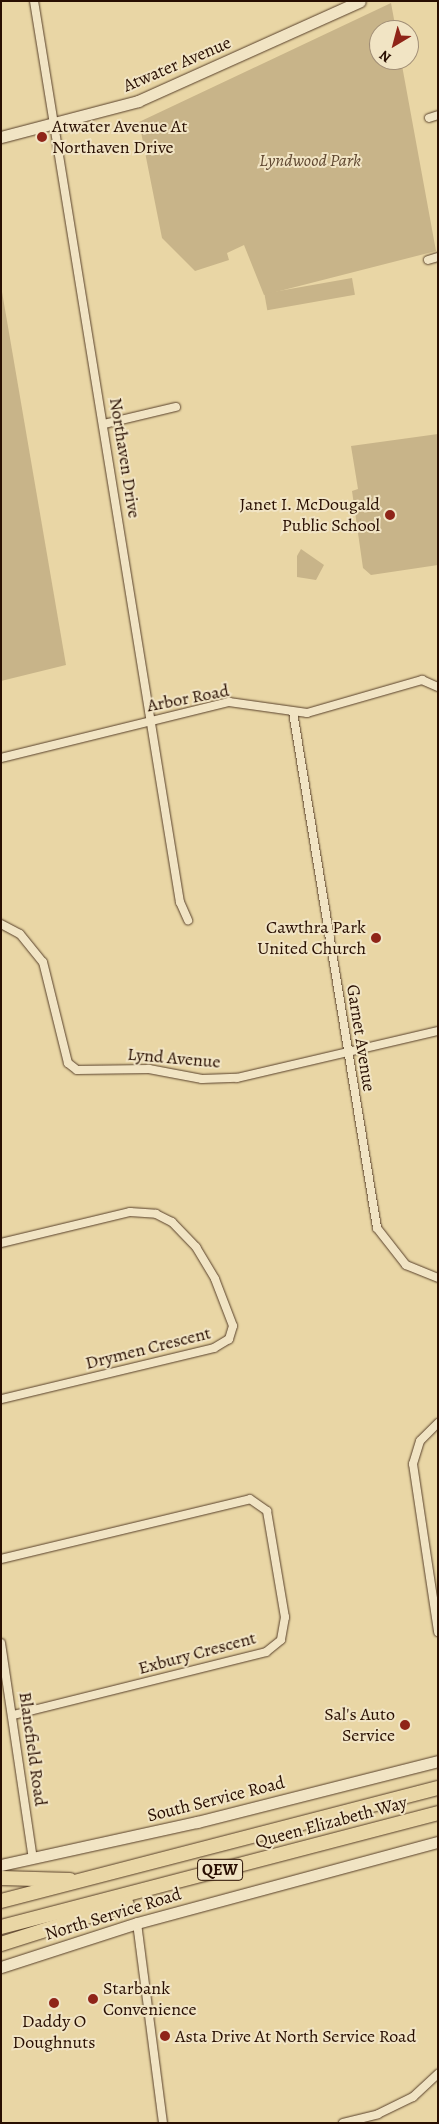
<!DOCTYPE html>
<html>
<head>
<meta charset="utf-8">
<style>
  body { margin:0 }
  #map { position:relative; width:439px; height:2124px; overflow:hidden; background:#e9d6a5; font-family:Alegreya,serif }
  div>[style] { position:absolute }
  .green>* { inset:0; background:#c8b489; transform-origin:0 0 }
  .roads { filter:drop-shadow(0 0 1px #58402a) drop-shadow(0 0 1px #58402a) }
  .street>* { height:8px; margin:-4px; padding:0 4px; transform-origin:4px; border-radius:4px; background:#f1e4c4 }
  .secondary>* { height:11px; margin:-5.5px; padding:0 5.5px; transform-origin:5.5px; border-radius:5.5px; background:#f1e4c4 }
  .highway>* { height:14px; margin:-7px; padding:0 7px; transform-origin:7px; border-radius:7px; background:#e9d6a5 }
  .dots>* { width:14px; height:14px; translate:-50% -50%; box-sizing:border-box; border:2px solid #f1e4c4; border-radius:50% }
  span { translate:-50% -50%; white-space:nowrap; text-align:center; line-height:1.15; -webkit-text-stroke:4px #f1e4c4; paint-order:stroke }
  .shield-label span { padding:1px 4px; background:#f1e4c4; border:1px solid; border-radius:4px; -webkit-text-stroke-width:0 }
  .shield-label { font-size:16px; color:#280e01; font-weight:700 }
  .street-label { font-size:18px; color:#280e01 }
  .poi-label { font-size:18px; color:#280e01 }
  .left { translate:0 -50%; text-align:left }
  .right { translate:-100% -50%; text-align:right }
  .park-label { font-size:18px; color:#604831; font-style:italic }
  .frame { position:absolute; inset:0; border:2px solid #280e01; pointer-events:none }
  .north { position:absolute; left:369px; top:20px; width:50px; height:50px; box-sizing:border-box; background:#f1e4c4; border:1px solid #a18e76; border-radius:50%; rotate:217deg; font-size:14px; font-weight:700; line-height:20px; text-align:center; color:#280e01 }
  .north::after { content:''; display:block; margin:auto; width:18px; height:22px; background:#8f2418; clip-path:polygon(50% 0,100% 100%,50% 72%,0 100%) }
</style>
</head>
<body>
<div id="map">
  <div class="green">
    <i style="clip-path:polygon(391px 3px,396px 30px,379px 30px,379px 60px,401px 60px,436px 251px,264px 295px,244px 245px,227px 253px,229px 260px,195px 271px,162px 238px,139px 122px)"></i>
    <i style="left:352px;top:278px;width:17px;height:89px;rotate:80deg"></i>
    <i style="clip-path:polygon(1px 286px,66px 665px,1px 681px)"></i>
    <i style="clip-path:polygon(438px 434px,438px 565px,371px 575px,363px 568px,352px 491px,358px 489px,351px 446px)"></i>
    <i style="clip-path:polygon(301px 549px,324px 565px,316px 580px,297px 577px,297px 556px)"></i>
  </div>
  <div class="roads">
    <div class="street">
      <i style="left:34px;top:1px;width:913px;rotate:80.8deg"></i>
      <i style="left:180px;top:902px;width:20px;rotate:66deg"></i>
      <i style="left:429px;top:118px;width:9px;rotate:-18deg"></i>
      <i style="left:428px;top:260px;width:10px;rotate:-17deg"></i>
      <i style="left:104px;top:424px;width:74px;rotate:-13.3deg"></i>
      <i style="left:293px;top:712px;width:523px;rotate:80.75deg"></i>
      <i style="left:377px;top:1228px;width:47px;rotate:51.9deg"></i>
      <i style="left:406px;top:1265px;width:35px;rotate:22deg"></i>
      <i style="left:1px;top:758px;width:235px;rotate:-13.8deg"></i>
      <i style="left:229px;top:702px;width:79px;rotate:8deg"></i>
      <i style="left:307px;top:713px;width:120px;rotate:-16deg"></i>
      <i style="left:422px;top:680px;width:17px;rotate:24deg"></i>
      <i style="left:1px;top:924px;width:21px;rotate:28deg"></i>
      <i style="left:20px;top:934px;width:36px;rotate:51deg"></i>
      <i style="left:43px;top:962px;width:104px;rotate:76.1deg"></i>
      <i style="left:68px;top:1063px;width:11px;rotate:38deg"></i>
      <i style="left:77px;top:1070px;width:72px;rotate:-0.8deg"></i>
      <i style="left:149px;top:1069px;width:54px;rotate:10.7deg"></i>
      <i style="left:202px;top:1079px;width:35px;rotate:-2deg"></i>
      <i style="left:237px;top:1078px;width:206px;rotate:-13.2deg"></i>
      <i style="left:1px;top:1243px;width:133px;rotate:-13.5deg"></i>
      <i style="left:130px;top:1212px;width:26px;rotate:4deg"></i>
      <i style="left:156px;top:1214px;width:18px;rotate:27deg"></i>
      <i style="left:172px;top:1222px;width:35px;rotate:46deg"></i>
      <i style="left:196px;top:1247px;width:37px;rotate:59deg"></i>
      <i style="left:215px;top:1279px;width:50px;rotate:69deg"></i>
      <i style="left:233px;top:1326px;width:14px;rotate:107deg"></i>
      <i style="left:229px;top:1339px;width:17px;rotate:149deg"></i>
      <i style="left:214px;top:1348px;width:219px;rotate:166.5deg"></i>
      <i style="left:438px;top:1423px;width:25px;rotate:135deg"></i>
      <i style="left:420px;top:1441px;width:24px;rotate:107deg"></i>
      <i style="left:413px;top:1464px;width:170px;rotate:81.5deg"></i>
      <i style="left:1px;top:1559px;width:256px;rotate:-13.5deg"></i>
      <i style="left:250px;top:1499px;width:21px;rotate:35deg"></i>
      <i style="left:267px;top:1511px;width:108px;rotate:80.4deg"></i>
      <i style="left:285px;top:1617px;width:23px;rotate:100deg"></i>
      <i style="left:281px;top:1640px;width:19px;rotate:141deg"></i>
      <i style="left:266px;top:1652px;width:261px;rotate:166deg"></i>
      <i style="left:1px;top:1643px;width:218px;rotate:81.6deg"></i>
      <i style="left:137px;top:1923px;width:202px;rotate:82.6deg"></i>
      <i style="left:343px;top:2123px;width:36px;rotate:-14deg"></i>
      <i style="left:378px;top:2114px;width:39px;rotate:-26deg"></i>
      <i style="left:413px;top:2097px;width:34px;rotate:-43deg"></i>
    </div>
    <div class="secondary">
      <i style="left:1px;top:137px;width:142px;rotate:-14.7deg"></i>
      <i style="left:138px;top:101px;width:243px;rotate:-24.2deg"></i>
      <i style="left:1px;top:1865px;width:201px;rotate:-12.4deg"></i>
      <i style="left:197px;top:1822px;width:249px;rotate:-14.2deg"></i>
      <i style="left:1px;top:1967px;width:143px;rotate:-17.9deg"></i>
      <i style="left:137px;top:1923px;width:312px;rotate:-15.1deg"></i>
    </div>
    <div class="highway">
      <i style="left:1px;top:1878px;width:69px;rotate:1.7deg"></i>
      <i style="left:1px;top:1901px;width:451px;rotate:-14.5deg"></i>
      <i style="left:1px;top:1927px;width:452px;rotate:-14.6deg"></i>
      <i style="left:1px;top:1944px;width:132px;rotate:-17.6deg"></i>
    </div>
  </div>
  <div class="dots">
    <i style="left:42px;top:137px;background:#8f2418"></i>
    <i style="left:390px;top:515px;background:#8f2418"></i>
    <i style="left:376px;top:938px;background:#8f2418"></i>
    <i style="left:405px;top:1725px;background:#8f2418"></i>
    <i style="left:93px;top:1999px;background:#8f2418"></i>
    <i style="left:54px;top:2003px;background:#8f2418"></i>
    <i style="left:165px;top:2036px;background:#8f2418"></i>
  </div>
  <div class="shield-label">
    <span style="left:220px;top:1870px">QEW</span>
  </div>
  <div class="street-label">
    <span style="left:177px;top:64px;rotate:-23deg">Atwater Avenue</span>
    <span style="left:125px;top:458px;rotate:81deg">Northaven Drive</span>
    <span style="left:188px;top:698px;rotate:-11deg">Arbor Road</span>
    <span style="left:361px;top:1038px;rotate:81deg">Garnet Avenue</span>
    <span style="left:174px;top:1058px;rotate:5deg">Lynd Avenue</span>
    <span style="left:148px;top:1348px;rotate:-14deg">Drymen Crescent</span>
    <span style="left:197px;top:1653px;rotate:-15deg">Exbury Crescent</span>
    <span style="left:33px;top:1749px;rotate:82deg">Blanefield Road</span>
    <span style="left:216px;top:1799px;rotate:-14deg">South Service Road</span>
    <span style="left:331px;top:1822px;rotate:-15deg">Queen Elizabeth Way</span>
    <span style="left:113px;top:1914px;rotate:-17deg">North Service Road</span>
  </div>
  <div class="poi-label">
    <span class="left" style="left:52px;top:137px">Atwater Avenue At<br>Northaven Drive</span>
    <span class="right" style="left:380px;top:515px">Janet I. McDougald<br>Public School</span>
    <span class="right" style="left:366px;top:938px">Cawthra Park<br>United Church</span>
    <span class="right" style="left:395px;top:1725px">Sal's Auto<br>Service</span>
    <span class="left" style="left:103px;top:1999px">Starbank<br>Convenience</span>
    <span style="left:54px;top:2032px">Daddy O<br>Doughnuts</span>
    <span class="left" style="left:175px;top:2036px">Asta Drive At North Service Road</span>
  </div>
  <div class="park-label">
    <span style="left:310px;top:160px">Lyndwood Park</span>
  </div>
  <div class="frame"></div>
  <div class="north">N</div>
</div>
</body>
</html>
